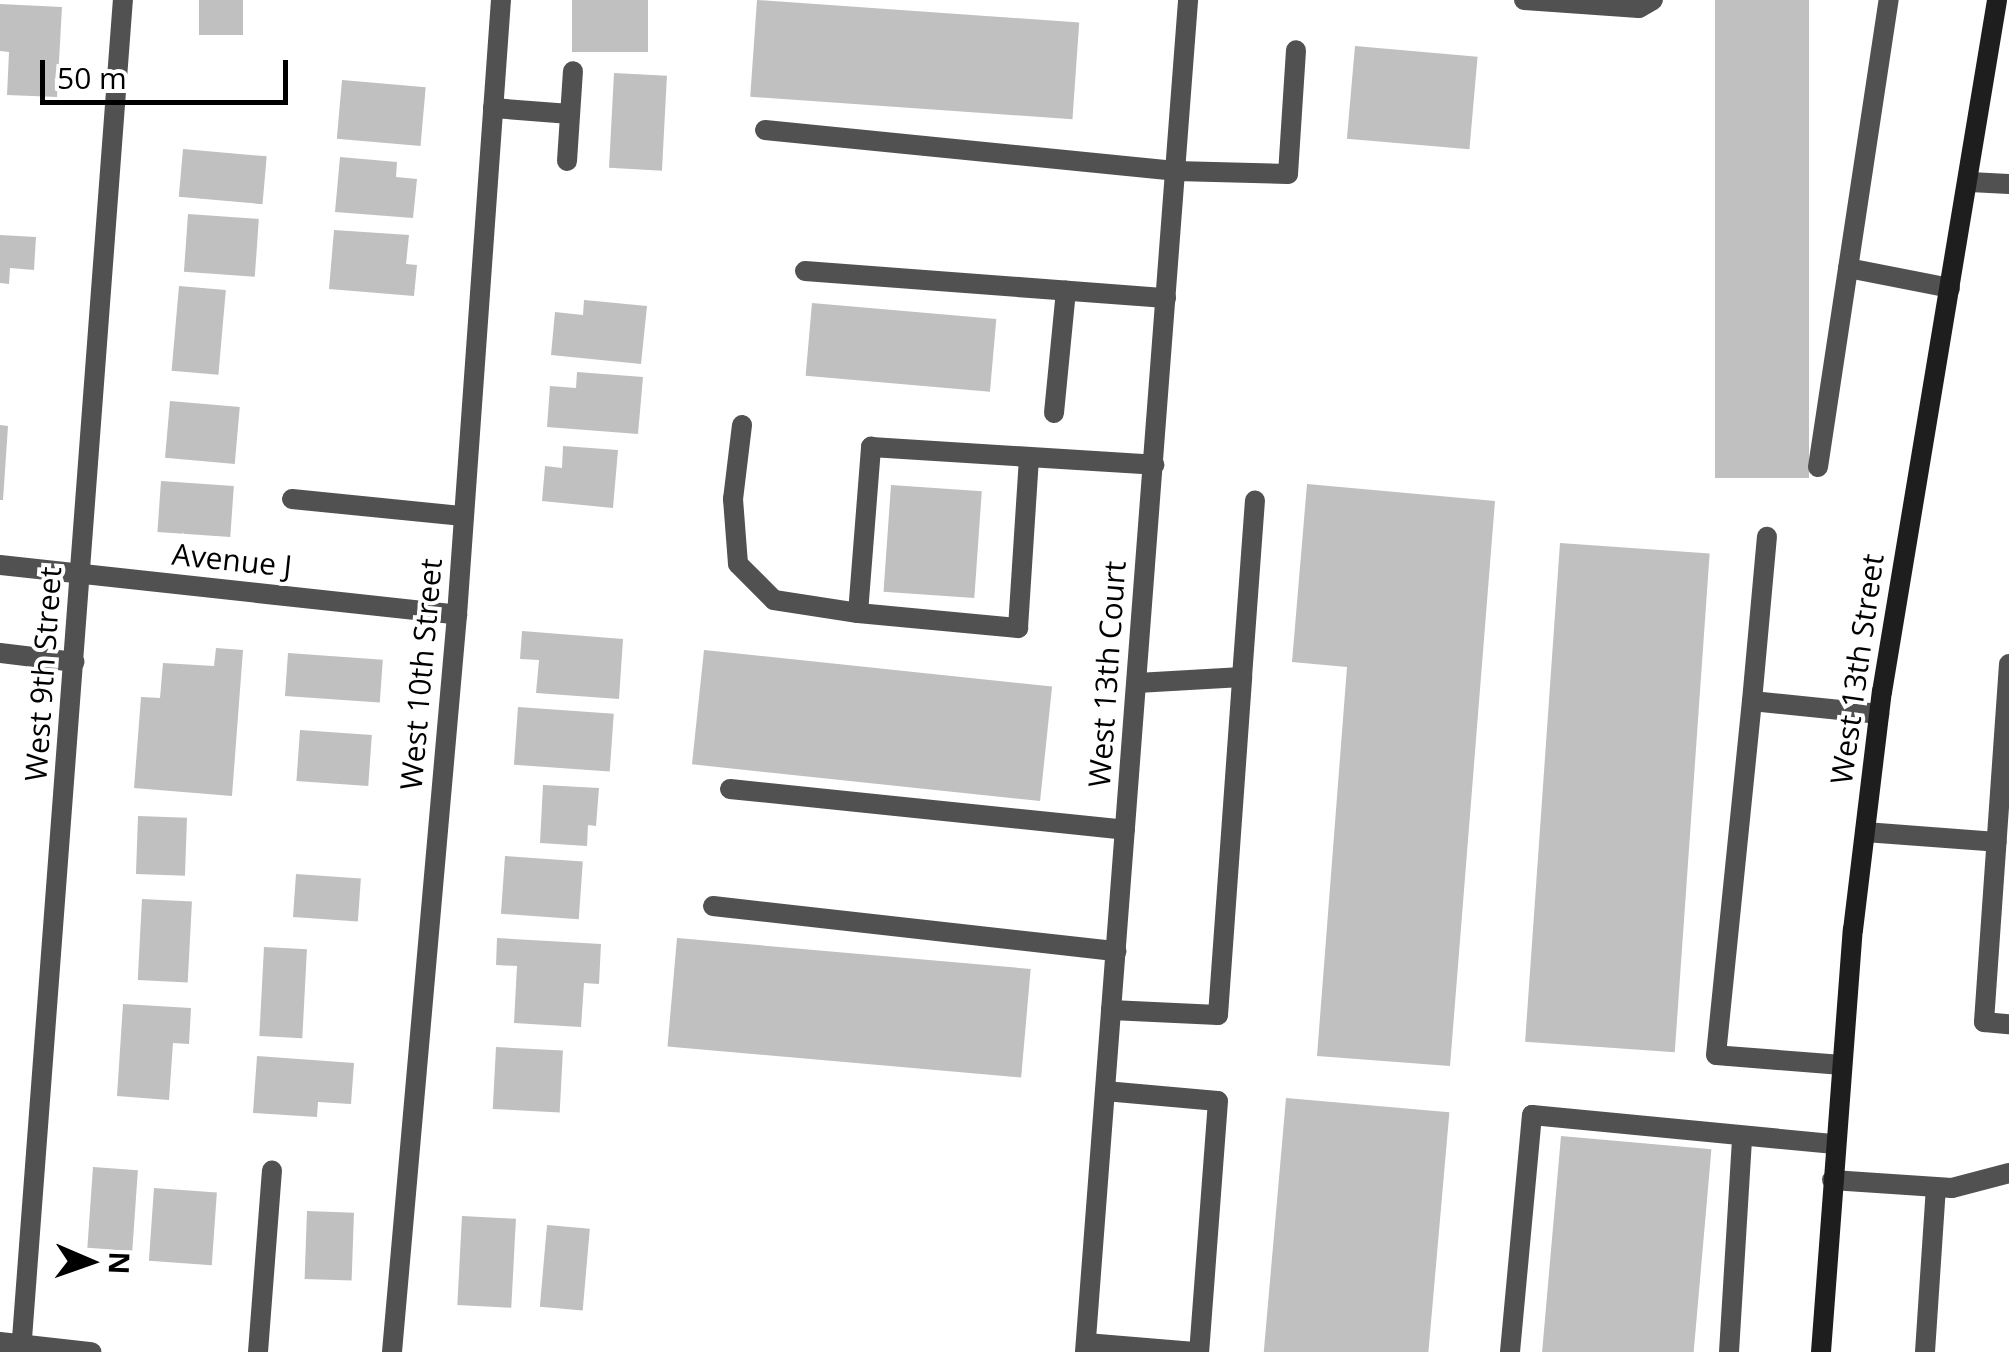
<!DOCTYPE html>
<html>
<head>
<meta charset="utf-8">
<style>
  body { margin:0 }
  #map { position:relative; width:2009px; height:1352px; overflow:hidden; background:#fff; font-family:"Open Sans",sans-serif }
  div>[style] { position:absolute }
  .building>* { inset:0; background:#c0c0c0; transform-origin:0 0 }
  .lane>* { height:20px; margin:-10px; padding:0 10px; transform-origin:10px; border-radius:10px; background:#515151 }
  .street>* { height:20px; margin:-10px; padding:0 10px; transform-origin:10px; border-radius:10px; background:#515151 }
  .secondary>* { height:20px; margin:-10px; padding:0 10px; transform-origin:10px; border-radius:10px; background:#1e1e1e }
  span { translate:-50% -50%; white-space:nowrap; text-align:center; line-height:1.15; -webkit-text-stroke:8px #fff; paint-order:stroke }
  .street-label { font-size:30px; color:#000 }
  .north { position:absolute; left:40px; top:1212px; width:100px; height:100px; -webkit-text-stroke:8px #fff; paint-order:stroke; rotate:92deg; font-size:28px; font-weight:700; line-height:40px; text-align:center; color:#000 }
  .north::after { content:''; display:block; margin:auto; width:35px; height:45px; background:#000; clip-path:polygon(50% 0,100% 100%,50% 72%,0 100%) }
  .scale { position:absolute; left:40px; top:60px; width:248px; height:45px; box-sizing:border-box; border:5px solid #000; border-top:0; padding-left:12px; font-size:30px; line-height:35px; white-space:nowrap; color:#000; -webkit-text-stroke:8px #fff; paint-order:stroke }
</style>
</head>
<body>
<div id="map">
  <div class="building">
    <i style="left:199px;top:0;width:44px;height:35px"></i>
    <i style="left:572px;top:0;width:76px;height:52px"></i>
    <i style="left:757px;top:0;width:323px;height:97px;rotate:4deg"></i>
    <i style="left:1715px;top:0;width:94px;height:478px"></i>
    <i style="clip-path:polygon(0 4px,62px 7px,57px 97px,7px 95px,9px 52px,0 51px)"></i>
    <i style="left:1355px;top:46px;width:123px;height:93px;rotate:5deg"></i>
    <i style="left:614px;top:73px;width:53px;height:95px;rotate:3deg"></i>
    <i style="left:342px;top:80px;width:84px;height:59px;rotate:5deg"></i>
    <i style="left:183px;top:149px;width:84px;height:48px;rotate:5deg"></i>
    <i style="clip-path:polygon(340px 157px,397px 162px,396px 177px,417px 179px,413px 218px,335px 212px)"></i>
    <i style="left:188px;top:214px;width:71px;height:58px;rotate:4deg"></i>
    <i style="clip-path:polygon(334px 230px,409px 235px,406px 264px,417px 265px,414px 296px,329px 289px)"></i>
    <i style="clip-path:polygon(0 235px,36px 237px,34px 270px,10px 268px,9px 284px,0 283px)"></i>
    <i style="left:179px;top:286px;width:47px;height:85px;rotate:5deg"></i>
    <i style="clip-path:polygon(584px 300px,647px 306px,641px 364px,551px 355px,555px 312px,583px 315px)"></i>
    <i style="left:812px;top:303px;width:185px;height:73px;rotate:5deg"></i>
    <i style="clip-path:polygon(577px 372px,643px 377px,638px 434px,547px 427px,550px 386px,576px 388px)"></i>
    <i style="left:170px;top:401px;width:70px;height:57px;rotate:5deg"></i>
    <i style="clip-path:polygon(0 425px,8px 426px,3px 500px,0 500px)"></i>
    <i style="clip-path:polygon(563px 446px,618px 450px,613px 508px,542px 501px,545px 466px,562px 468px)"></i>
    <i style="left:161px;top:481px;width:73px;height:51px;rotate:4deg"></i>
    <i style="clip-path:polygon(1307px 484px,1495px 501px,1450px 1066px,1317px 1056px,1347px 667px,1292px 662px)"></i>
    <i style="left:891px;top:485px;width:91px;height:107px;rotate:4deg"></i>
    <i style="left:1560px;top:543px;width:150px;height:500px;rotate:4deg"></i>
    <i style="clip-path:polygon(522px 631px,623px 639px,619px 699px,536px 693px,539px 660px,520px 659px)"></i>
    <i style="clip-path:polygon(216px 648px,243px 650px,232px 796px,134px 788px,141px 697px,160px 698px,163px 663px,214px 666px)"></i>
    <i style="left:704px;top:650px;width:350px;height:115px;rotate:6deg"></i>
    <i style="left:288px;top:653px;width:95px;height:43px;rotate:4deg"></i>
    <i style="left:518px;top:707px;width:96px;height:58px;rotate:4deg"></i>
    <i style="left:300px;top:730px;width:72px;height:51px;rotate:4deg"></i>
    <i style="clip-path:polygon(543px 785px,599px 788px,596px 826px,588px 825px,587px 846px,540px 843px)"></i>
    <i style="left:138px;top:816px;width:49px;height:58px;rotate:2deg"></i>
    <i style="left:505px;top:856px;width:78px;height:58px;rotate:4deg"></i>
    <i style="left:296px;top:874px;width:65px;height:43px;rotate:4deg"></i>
    <i style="left:142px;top:899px;width:50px;height:81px;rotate:3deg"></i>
    <i style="clip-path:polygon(497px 938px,601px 944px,599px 984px,584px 983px,581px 1027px,514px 1023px,517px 966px,496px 965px)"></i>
    <i style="left:677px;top:938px;width:355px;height:109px;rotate:5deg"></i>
    <i style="left:264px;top:947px;width:43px;height:89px;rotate:3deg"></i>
    <i style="clip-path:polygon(123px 1004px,191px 1008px,189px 1044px,173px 1043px,169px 1100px,117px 1096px)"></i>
    <i style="left:496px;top:1047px;width:67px;height:62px;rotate:3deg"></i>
    <i style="clip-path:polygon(257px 1056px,354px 1063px,351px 1104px,318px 1102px,317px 1117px,253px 1113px)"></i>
    <i style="left:1286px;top:1098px;width:164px;height:255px;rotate:5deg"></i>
    <i style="left:1561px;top:1136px;width:151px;height:217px;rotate:5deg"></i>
    <i style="left:93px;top:1167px;width:45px;height:81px;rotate:4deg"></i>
    <i style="left:154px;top:1188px;width:63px;height:73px;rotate:4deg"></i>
    <i style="left:307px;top:1211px;width:47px;height:68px;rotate:2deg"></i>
    <i style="left:462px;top:1216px;width:54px;height:89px;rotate:3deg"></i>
    <i style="left:547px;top:1225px;width:43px;height:82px;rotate:5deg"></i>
  </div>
  <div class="lane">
    <i style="left:1524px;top:0;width:115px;rotate:4deg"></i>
    <i style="left:1639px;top:8px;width:16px;rotate:-30deg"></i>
    <i style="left:493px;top:108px;width:77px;rotate:4.5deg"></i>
    <i style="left:765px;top:130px;width:412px;rotate:5.7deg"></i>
    <i style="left:1175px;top:171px;width:113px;rotate:1.5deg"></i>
    <i style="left:1288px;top:174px;width:124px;rotate:-86.3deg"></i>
    <i style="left:567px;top:161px;width:90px;rotate:-86.2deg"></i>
    <i style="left:1970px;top:182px;width:39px;rotate:3deg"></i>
    <i style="left:1848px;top:268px;width:104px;rotate:11.1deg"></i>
    <i style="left:805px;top:271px;width:362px;rotate:4.3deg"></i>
    <i style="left:1054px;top:413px;width:123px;rotate:-84.4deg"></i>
    <i style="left:742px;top:425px;width:75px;rotate:96.9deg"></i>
    <i style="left:733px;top:499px;width:65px;rotate:85.6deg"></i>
    <i style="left:738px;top:564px;width:51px;rotate:45deg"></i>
    <i style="left:774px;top:600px;width:85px;rotate:8.8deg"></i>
    <i style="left:858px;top:613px;width:167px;rotate:-85.5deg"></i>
    <i style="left:871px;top:447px;width:284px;rotate:3.6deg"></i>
    <i style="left:1818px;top:467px;width:472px;rotate:-81.4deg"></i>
    <i style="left:292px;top:499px;width:172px;rotate:5.7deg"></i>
    <i style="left:858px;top:613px;width:161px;rotate:5.4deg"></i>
    <i style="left:1018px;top:628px;width:171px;rotate:-86.3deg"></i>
    <i style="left:0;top:653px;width:75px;rotate:6.9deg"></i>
    <i style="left:2009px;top:664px;width:359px;rotate:94deg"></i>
    <i style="left:1984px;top:1022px;width:25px;rotate:5deg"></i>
    <i style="left:1137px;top:683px;width:105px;rotate:-3.3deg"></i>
    <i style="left:1242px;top:677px;width:177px;rotate:-85.8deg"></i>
    <i style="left:1752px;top:701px;width:165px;rotate:-84.8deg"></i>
    <i style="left:730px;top:789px;width:397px;rotate:5.9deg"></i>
    <i style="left:1865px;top:832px;width:132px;rotate:4.3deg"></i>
    <i style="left:713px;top:906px;width:406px;rotate:6.4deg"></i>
    <i style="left:1111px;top:1010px;width:107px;rotate:2.7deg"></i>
    <i style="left:1218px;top:1015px;width:339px;rotate:-85.9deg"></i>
    <i style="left:1842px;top:1065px;width:126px;rotate:-175.5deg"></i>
    <i style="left:1716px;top:1055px;width:356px;rotate:-84.2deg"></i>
    <i style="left:1752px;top:701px;width:128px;rotate:5.8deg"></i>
    <i style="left:1105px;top:1091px;width:113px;rotate:5.1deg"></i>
    <i style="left:1218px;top:1101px;width:252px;rotate:94.3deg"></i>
    <i style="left:1832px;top:1180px;width:120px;rotate:3.8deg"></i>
    <i style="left:1952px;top:1188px;width:59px;rotate:-14.7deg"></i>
    <i style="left:1086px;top:1343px;width:109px;rotate:4.7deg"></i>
    <i style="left:258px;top:1352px;width:182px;rotate:-85.6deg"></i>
    <i style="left:1510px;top:1352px;width:238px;rotate:-84.7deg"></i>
    <i style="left:1532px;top:1115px;width:304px;rotate:5.5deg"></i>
    <i style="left:1729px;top:1352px;width:214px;rotate:-86.5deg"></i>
    <i style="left:1925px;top:1352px;width:165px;rotate:-86.2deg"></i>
  </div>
  <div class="street">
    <i style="left:0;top:565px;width:460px;rotate:6.2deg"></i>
    <i style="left:0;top:1342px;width:92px;rotate:6.3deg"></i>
    <i style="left:21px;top:1352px;width:1356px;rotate:-85.69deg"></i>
    <i style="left:392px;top:1352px;width:740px;rotate:-84.96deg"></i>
    <i style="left:457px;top:615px;width:617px;rotate:-85.91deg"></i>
    <i style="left:1085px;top:1352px;width:1356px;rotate:-85.64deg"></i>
  </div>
  <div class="secondary">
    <i style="left:1821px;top:1352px;width:423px;rotate:-85.7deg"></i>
    <i style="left:1853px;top:930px;width:240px;rotate:-83.1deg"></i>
    <i style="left:1882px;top:692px;width:701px;rotate:-80.56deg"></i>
  </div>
  <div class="street-label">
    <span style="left:232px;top:560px;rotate:6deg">Avenue J</span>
    <span style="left:1857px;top:669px;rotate:-82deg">West 13th Street</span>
    <span style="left:43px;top:674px;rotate:-86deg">West 9th Street</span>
    <span style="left:421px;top:674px;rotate:-85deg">West 10th Street</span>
    <span style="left:1107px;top:674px;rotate:-86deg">West 13th Court</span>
  </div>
  <div class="north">N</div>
  <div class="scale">50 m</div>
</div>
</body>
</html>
